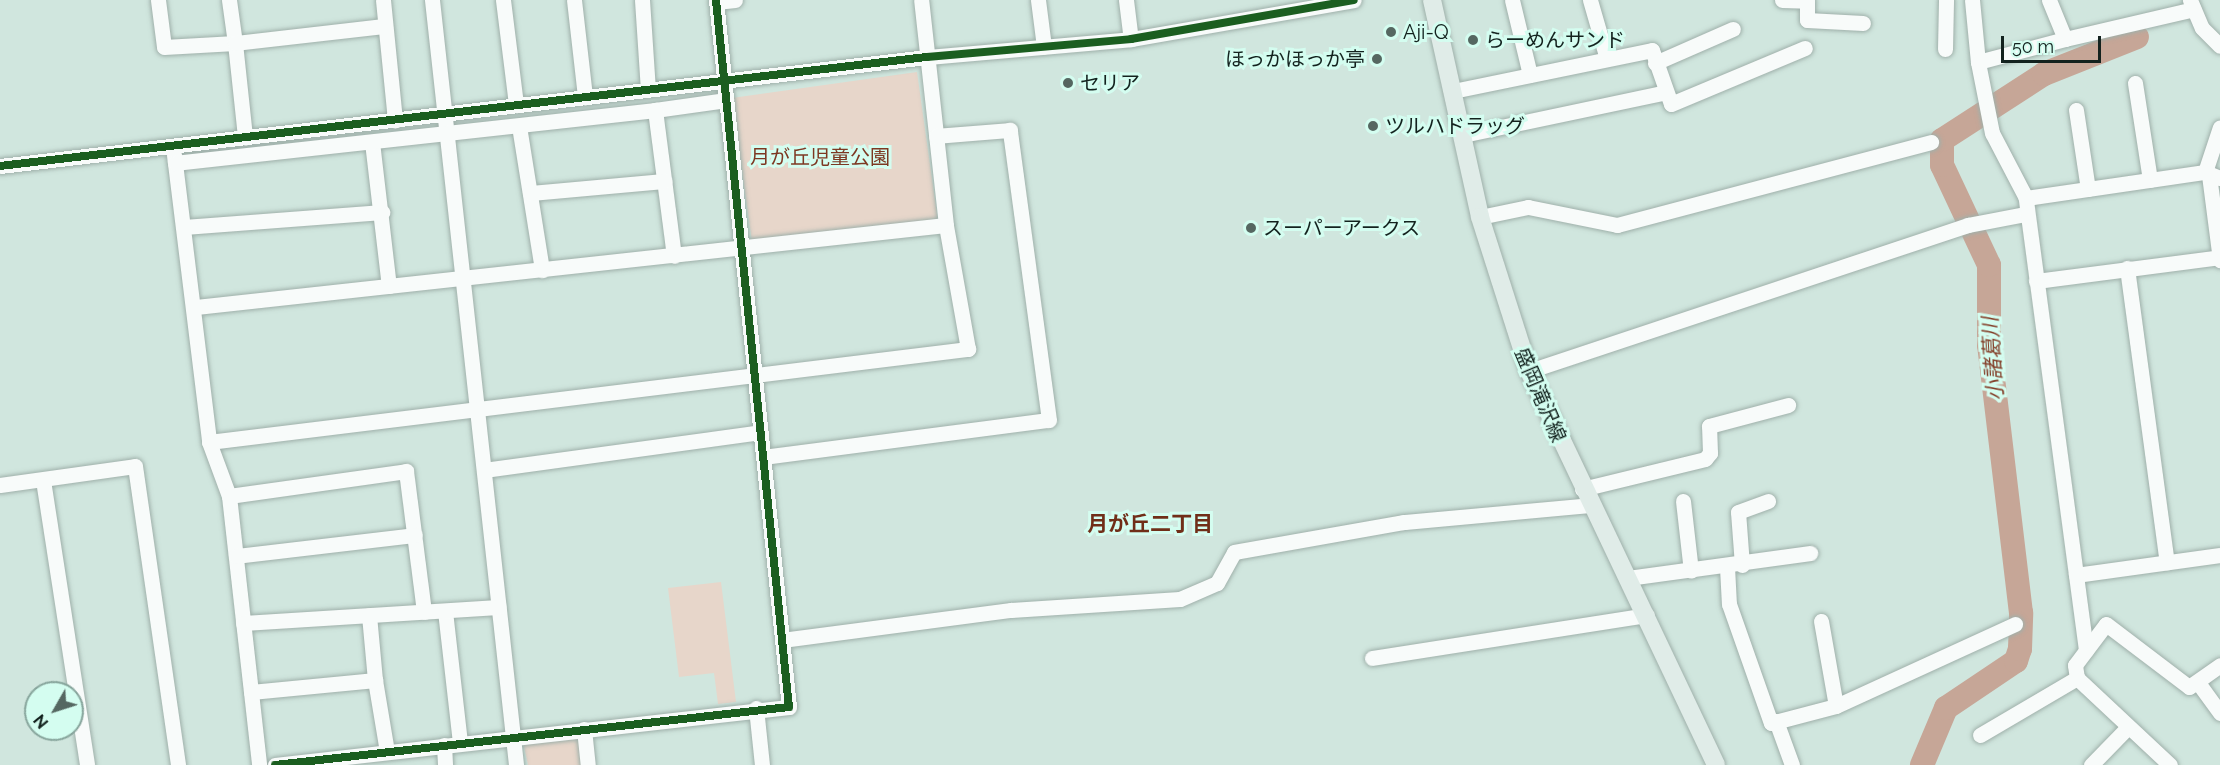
<!DOCTYPE html>
<html>
<head>
<meta charset="utf-8">
<style>
  body { margin:0 }
  #map { position:relative; width:2220px; height:765px; overflow:hidden; background:#d0e6de; font-family:Raleway,"Noto Sans JP",sans-serif }
  div>[style] { position:absolute }
  .green>* { inset:0; background:#e7d6ca; transform-origin:0 0 }
  .river>* { height:24px; margin:-12px; padding:0 12px; transform-origin:12px; border-radius:12px; background:#c6a697 }
  .roads { filter:drop-shadow(0 0 2px #9fb0aa) drop-shadow(0 0 2px #9fb0aa) }
  .minor>* { height:15px; margin:-7.5px; padding:0 7.5px; transform-origin:7.5px; border-radius:7.5px; background:#f8fbfa }
  .major>* { height:18px; margin:-9px; padding:0 9px; transform-origin:9px; border-radius:9px; background:#e0ece8 }
  .cycleway>* { height:8px; margin:-4px; padding:0 4px; transform-origin:4px; border-radius:4px; background:#1b5e20 }
  .dots>* { width:16px; height:16px; translate:-50% -50%; box-sizing:border-box; border:3px solid #d4fdf0; border-radius:50% }
  span { translate:-50% -50%; white-space:nowrap; text-align:center; line-height:1.15; -webkit-text-stroke:6px #d4fdf0; paint-order:stroke }
  .poi-label { font-size:20px; color:#13221e }
  .left { translate:0 -50%; text-align:left }
  .right { translate:-100% -50%; text-align:right }
  .park-label { font-size:20px; color:#7d3822 }
  .street-label { font-size:20px; color:#13221e }
  .water-label { font-size:21px; color:#833e28; font-style:italic }
  .neighbourhood-label { font-size:21px; color:#702e18; font-weight:700 }
  .north { position:absolute; left:24px; top:681px; width:60px; height:60px; box-sizing:border-box; background:#d4fdf0; border:2px solid #87a59c; border-radius:50%; rotate:231deg; font-size:16px; font-weight:700; line-height:24px; text-align:center; color:#13221e }
  .north::after { content:''; display:block; margin:auto; width:21px; height:27px; background:#556761; clip-path:polygon(50% 0,100% 100%,50% 72%,0 100%) }
  .scale { position:absolute; left:2001px; top:36px; width:100px; height:27px; box-sizing:border-box; border:3px solid #13221e; border-top:0; padding-left:8px; font-size:18px; line-height:21px; white-space:nowrap; color:#13221e; -webkit-text-stroke:4px #d4fdf0; paint-order:stroke }
</style>
</head>
<body>
<div id="map">
  <div class="green">
    <i style="left:917px;top:72px;width:149px;height:187px;rotate:82deg"></i>
    <i style="clip-path:polygon(721px 582px,736px 702px,718px 704px,714px 673px,679px 677px,668px 588px)"></i>
    <i style="clip-path:polygon(580px 733px,585px 765px,528px 765px,523px 742px)"></i>
  </div>
  <div class="river">
    <i style="left:1922px;top:765px;width:62px;rotate:-67.2deg"></i>
    <i style="left:1946px;top:708px;width:84px;rotate:-33.9deg"></i>
    <i style="left:2016px;top:661px;width:13px;rotate:-72deg"></i>
    <i style="left:2020px;top:649px;width:36px;rotate:-88deg"></i>
    <i style="left:2021px;top:613px;width:270px;rotate:-96.8deg"></i>
    <i style="left:1989px;top:345px;width:80px;rotate:-90deg"></i>
    <i style="left:1989px;top:265px;width:110px;rotate:-115.2deg"></i>
    <i style="left:1942px;top:165px;width:25px;rotate:-90deg"></i>
    <i style="left:1942px;top:140px;width:121px;rotate:-32.9deg"></i>
    <i style="left:2044px;top:74px;width:100px;rotate:-21.7deg"></i>
  </div>
  <div class="roads">
    <div class="minor">
      <i style="left:158px;top:0;width:47px;rotate:82.7deg"></i>
      <i style="left:164px;top:47px;width:71px;rotate:-3.2deg"></i>
      <i style="left:235px;top:43px;width:95px;rotate:83.9deg"></i>
      <i style="left:229px;top:0;width:43px;rotate:82.1deg"></i>
      <i style="left:235px;top:43px;width:151px;rotate:-6.5deg"></i>
      <i style="left:383px;top:0;width:121px;rotate:84.3deg"></i>
      <i style="left:432px;top:0;width:770px;rotate:83.73deg"></i>
      <i style="left:503px;top:0;width:106px;rotate:82.9deg"></i>
      <i style="left:574px;top:0;width:98px;rotate:83.5deg"></i>
      <i style="left:642px;top:0;width:90px;rotate:86.2deg"></i>
      <i style="left:1038px;top:0;width:47px;rotate:82.7deg"></i>
      <i style="left:1126px;top:0;width:39px;rotate:83deg"></i>
      <i style="left:1512px;top:0;width:77px;rotate:76.5deg"></i>
      <i style="left:1590px;top:0;width:61px;rotate:73.9deg"></i>
      <i style="left:1782px;top:0;width:25px;rotate:2deg"></i>
      <i style="left:1807px;top:1px;width:19px;rotate:90deg"></i>
      <i style="left:1807px;top:20px;width:56px;rotate:3.1deg"></i>
      <i style="left:1972px;top:0;width:62px;rotate:84.5deg"></i>
      <i style="left:2190px;top:0;width:30px;rotate:67deg"></i>
      <i style="left:2202px;top:28px;width:25px;rotate:45deg"></i>
      <i style="left:716px;top:2px;width:19px;rotate:-6deg"></i>
      <i style="left:2065px;top:39px;width:132px;rotate:-13.1deg"></i>
      <i style="left:1945px;top:49px;width:49px;rotate:-88.8deg"></i>
      <i style="left:1655px;top:63px;width:85px;rotate:-23.6deg"></i>
      <i style="left:2135px;top:83px;width:98px;rotate:81.2deg"></i>
      <i style="left:1453px;top:91px;width:203px;rotate:-11.6deg"></i>
      <i style="left:1652px;top:50px;width:57px;rotate:70.6deg"></i>
      <i style="left:1671px;top:104px;width:145px;rotate:-22.7deg"></i>
      <i style="left:655px;top:110px;width:72px;rotate:-8deg"></i>
      <i style="left:2076px;top:110px;width:80px;rotate:81.4deg"></i>
      <i style="left:519px;top:126px;width:146px;rotate:80.9deg"></i>
      <i style="left:1463px;top:135px;width:204px;rotate:-11.9deg"></i>
      <i style="left:372px;top:142px;width:145px;rotate:83.3deg"></i>
      <i style="left:174px;top:155px;width:289px;rotate:83deg"></i>
      <i style="left:209px;top:442px;width:58px;rotate:69.7deg"></i>
      <i style="left:229px;top:496px;width:271px;rotate:83.6deg"></i>
      <i style="left:175px;top:163px;width:483px;rotate:-6.3deg"></i>
      <i style="left:655px;top:110px;width:147px;rotate:82.6deg"></i>
      <i style="left:0;top:166px;width:933px;rotate:-6.71deg"></i>
      <i style="left:927px;top:57px;width:205px;rotate:-5deg"></i>
      <i style="left:1131px;top:39px;width:226px;rotate:-9.9deg"></i>
      <i style="left:2205px;top:172px;width:47px;rotate:-71.6deg"></i>
      <i style="left:2209px;top:175px;width:86px;rotate:82.6deg"></i>
      <i style="left:530px;top:193px;width:135px;rotate:-5.1deg"></i>
      <i style="left:2026px;top:198px;width:73px;rotate:-117.6deg"></i>
      <i style="left:1992px;top:133px;width:72px;rotate:-101.2deg"></i>
      <i style="left:1978px;top:62px;width:90px;rotate:-14.8deg"></i>
      <i style="left:2065px;top:39px;width:42px;rotate:-112.3deg"></i>
      <i style="left:1480px;top:217px;width:49px;rotate:-11.8deg"></i>
      <i style="left:1528px;top:207px;width:91px;rotate:11.4deg"></i>
      <i style="left:1617px;top:225px;width:325px;rotate:-14.8deg"></i>
      <i style="left:184px;top:227px;width:199px;rotate:-4.3deg"></i>
      <i style="left:2127px;top:268px;width:297px;rotate:82.3deg"></i>
      <i style="left:2036px;top:281px;width:186px;rotate:-7.4deg"></i>
      <i style="left:196px;top:307px;width:754px;rotate:-6.24deg"></i>
      <i style="left:1529px;top:371px;width:463px;rotate:-18.4deg"></i>
      <i style="left:1968px;top:225px;width:58px;rotate:-10.9deg"></i>
      <i style="left:209px;top:442px;width:765px;rotate:-6.99deg"></i>
      <i style="left:968px;top:349px;width:126px;rotate:-100.1deg"></i>
      <i style="left:946px;top:225px;width:226px;rotate:-96.3deg"></i>
      <i style="left:763px;top:457px;width:288px;rotate:-7.4deg"></i>
      <i style="left:1049px;top:420px;width:293px;rotate:-97.7deg"></i>
      <i style="left:1010px;top:130px;width:74px;rotate:175.4deg"></i>
      <i style="left:484px;top:470px;width:279px;rotate:-7.8deg"></i>
      <i style="left:43px;top:480px;width:288px;rotate:81.2deg"></i>
      <i style="left:0;top:485px;width:136px;rotate:-8deg"></i>
      <i style="left:135px;top:466px;width:302px;rotate:81.8deg"></i>
      <i style="left:1582px;top:489px;width:127px;rotate:-13.7deg"></i>
      <i style="left:1705px;top:459px;width:8px;rotate:-50deg"></i>
      <i style="left:1710px;top:453px;width:27px;rotate:-92deg"></i>
      <i style="left:1709px;top:426px;width:82px;rotate:-14.9deg"></i>
      <i style="left:229px;top:496px;width:179px;rotate:-8deg"></i>
      <i style="left:406px;top:471px;width:142px;rotate:82.7deg"></i>
      <i style="left:1683px;top:501px;width:70px;rotate:83.5deg"></i>
      <i style="left:236px;top:556px;width:180px;rotate:-6.7deg"></i>
      <i style="left:1742px;top:565px;width:53px;rotate:-94.3deg"></i>
      <i style="left:1738px;top:512px;width:32px;rotate:-20deg"></i>
      <i style="left:1727px;top:567px;width:37px;rotate:87deg"></i>
      <i style="left:1729px;top:604px;width:126px;rotate:70.6deg"></i>
      <i style="left:1771px;top:723px;width:67px;rotate:-14.7deg"></i>
      <i style="left:1836px;top:706px;width:197px;rotate:-24.6deg"></i>
      <i style="left:2076px;top:575px;width:145px;rotate:-7.9deg"></i>
      <i style="left:1628px;top:578px;width:184px;rotate:-7.8deg"></i>
      <i style="left:445px;top:611px;width:133px;rotate:83.5deg"></i>
      <i style="left:1821px;top:621px;width:86px;rotate:80deg"></i>
      <i style="left:243px;top:623px;width:256px;rotate:-3.6deg"></i>
      <i style="left:782px;top:640px;width:231px;rotate:-7.5deg"></i>
      <i style="left:1011px;top:610px;width:169px;rotate:-3.7deg"></i>
      <i style="left:1180px;top:599px;width:40px;rotate:-23.4deg"></i>
      <i style="left:1217px;top:583px;width:35px;rotate:-61deg"></i>
      <i style="left:1234px;top:552px;width:173px;rotate:-10deg"></i>
      <i style="left:1404px;top:522px;width:187px;rotate:-5.2deg"></i>
      <i style="left:2086px;top:650px;width:456px;rotate:-97.6deg"></i>
      <i style="left:2026px;top:198px;width:181px;rotate:-8.3deg"></i>
      <i style="left:2205px;top:172px;width:16px;rotate:22deg"></i>
      <i style="left:1372px;top:658px;width:278px;rotate:-8.9deg"></i>
      <i style="left:375px;top:680px;width:73px;rotate:80.5deg"></i>
      <i style="left:2199px;top:684px;width:36px;rotate:54deg"></i>
      <i style="left:251px;top:692px;width:125px;rotate:-5.5deg"></i>
      <i style="left:375px;top:680px;width:65px;rotate:-95.3deg"></i>
      <i style="left:756px;top:708px;width:57px;rotate:84deg"></i>
      <i style="left:1776px;top:721px;width:47px;rotate:70deg"></i>
      <i style="left:584px;top:729px;width:36px;rotate:84deg"></i>
      <i style="left:1980px;top:735px;width:113px;rotate:-30.4deg"></i>
      <i style="left:444px;top:745px;width:20px;rotate:87deg"></i>
      <i style="left:275px;top:765px;width:517px;rotate:-6.44deg"></i>
      <i style="left:789px;top:707px;width:711px;rotate:-95.9deg"></i>
      <i style="left:2091px;top:765px;width:50px;rotate:-45.8deg"></i>
      <i style="left:2170px;top:765px;width:127px;rotate:-136.9deg"></i>
      <i style="left:2077px;top:678px;width:13px;rotate:-99deg"></i>
      <i style="left:2075px;top:665px;width:51px;rotate:-52.9deg"></i>
      <i style="left:2106px;top:624px;width:104px;rotate:37.2deg"></i>
      <i style="left:2189px;top:687px;width:38px;rotate:-35deg"></i>
    </div>
    <div class="major">
      <i style="left:1432px;top:0;width:222px;rotate:77.5deg"></i>
      <i style="left:1480px;top:217px;width:162px;rotate:72.3deg"></i>
      <i style="left:1529px;top:371px;width:436px;rotate:64.6deg"></i>
    </div>
  </div>
  <div class="cycleway">
    <i style="left:0;top:166px;width:933px;rotate:-6.71deg"></i>
    <i style="left:927px;top:57px;width:205px;rotate:-5deg"></i>
    <i style="left:1131px;top:39px;width:226px;rotate:-9.9deg"></i>
    <i style="left:275px;top:765px;width:517px;rotate:-6.44deg"></i>
    <i style="left:789px;top:707px;width:711px;rotate:-95.9deg"></i>
  </div>
  <div class="dots">
    <i style="left:1391px;top:32px;background:#556761"></i>
    <i style="left:1473px;top:40px;background:#556761"></i>
    <i style="left:1377px;top:59px;background:#556761"></i>
    <i style="left:1068px;top:83px;background:#556761"></i>
    <i style="left:1373px;top:126px;background:#556761"></i>
    <i style="left:1251px;top:228px;background:#556761"></i>
  </div>
  <div class="poi-label">
    <span class="left" style="left:1403px;top:32px">Aji-Q</span>
    <span class="left" style="left:1485px;top:40px">らーめんサンド</span>
    <span class="right" style="left:1365px;top:59px">ほっかほっか亭</span>
    <span class="left" style="left:1080px;top:83px">セリア</span>
    <span class="left" style="left:1385px;top:126px">ツルハドラッグ</span>
    <span class="left" style="left:1263px;top:228px">スーパーアークス</span>
  </div>
  <div class="park-label">
    <span style="left:820px;top:157px">月が丘児童公園</span>
  </div>
  <div class="street-label">
    <span style="left:1540px;top:395px;rotate:67deg">盛岡滝沢線</span>
  </div>
  <div class="water-label">
    <span style="left:1993px;top:359px;rotate:-94deg">小諸葛川</span>
  </div>
  <div class="neighbourhood-label">
    <span style="left:1150px;top:524px">月が丘二丁目</span>
  </div>
  <div class="north">N</div>
  <div class="scale">50 m</div>
</div>
</body>
</html>
